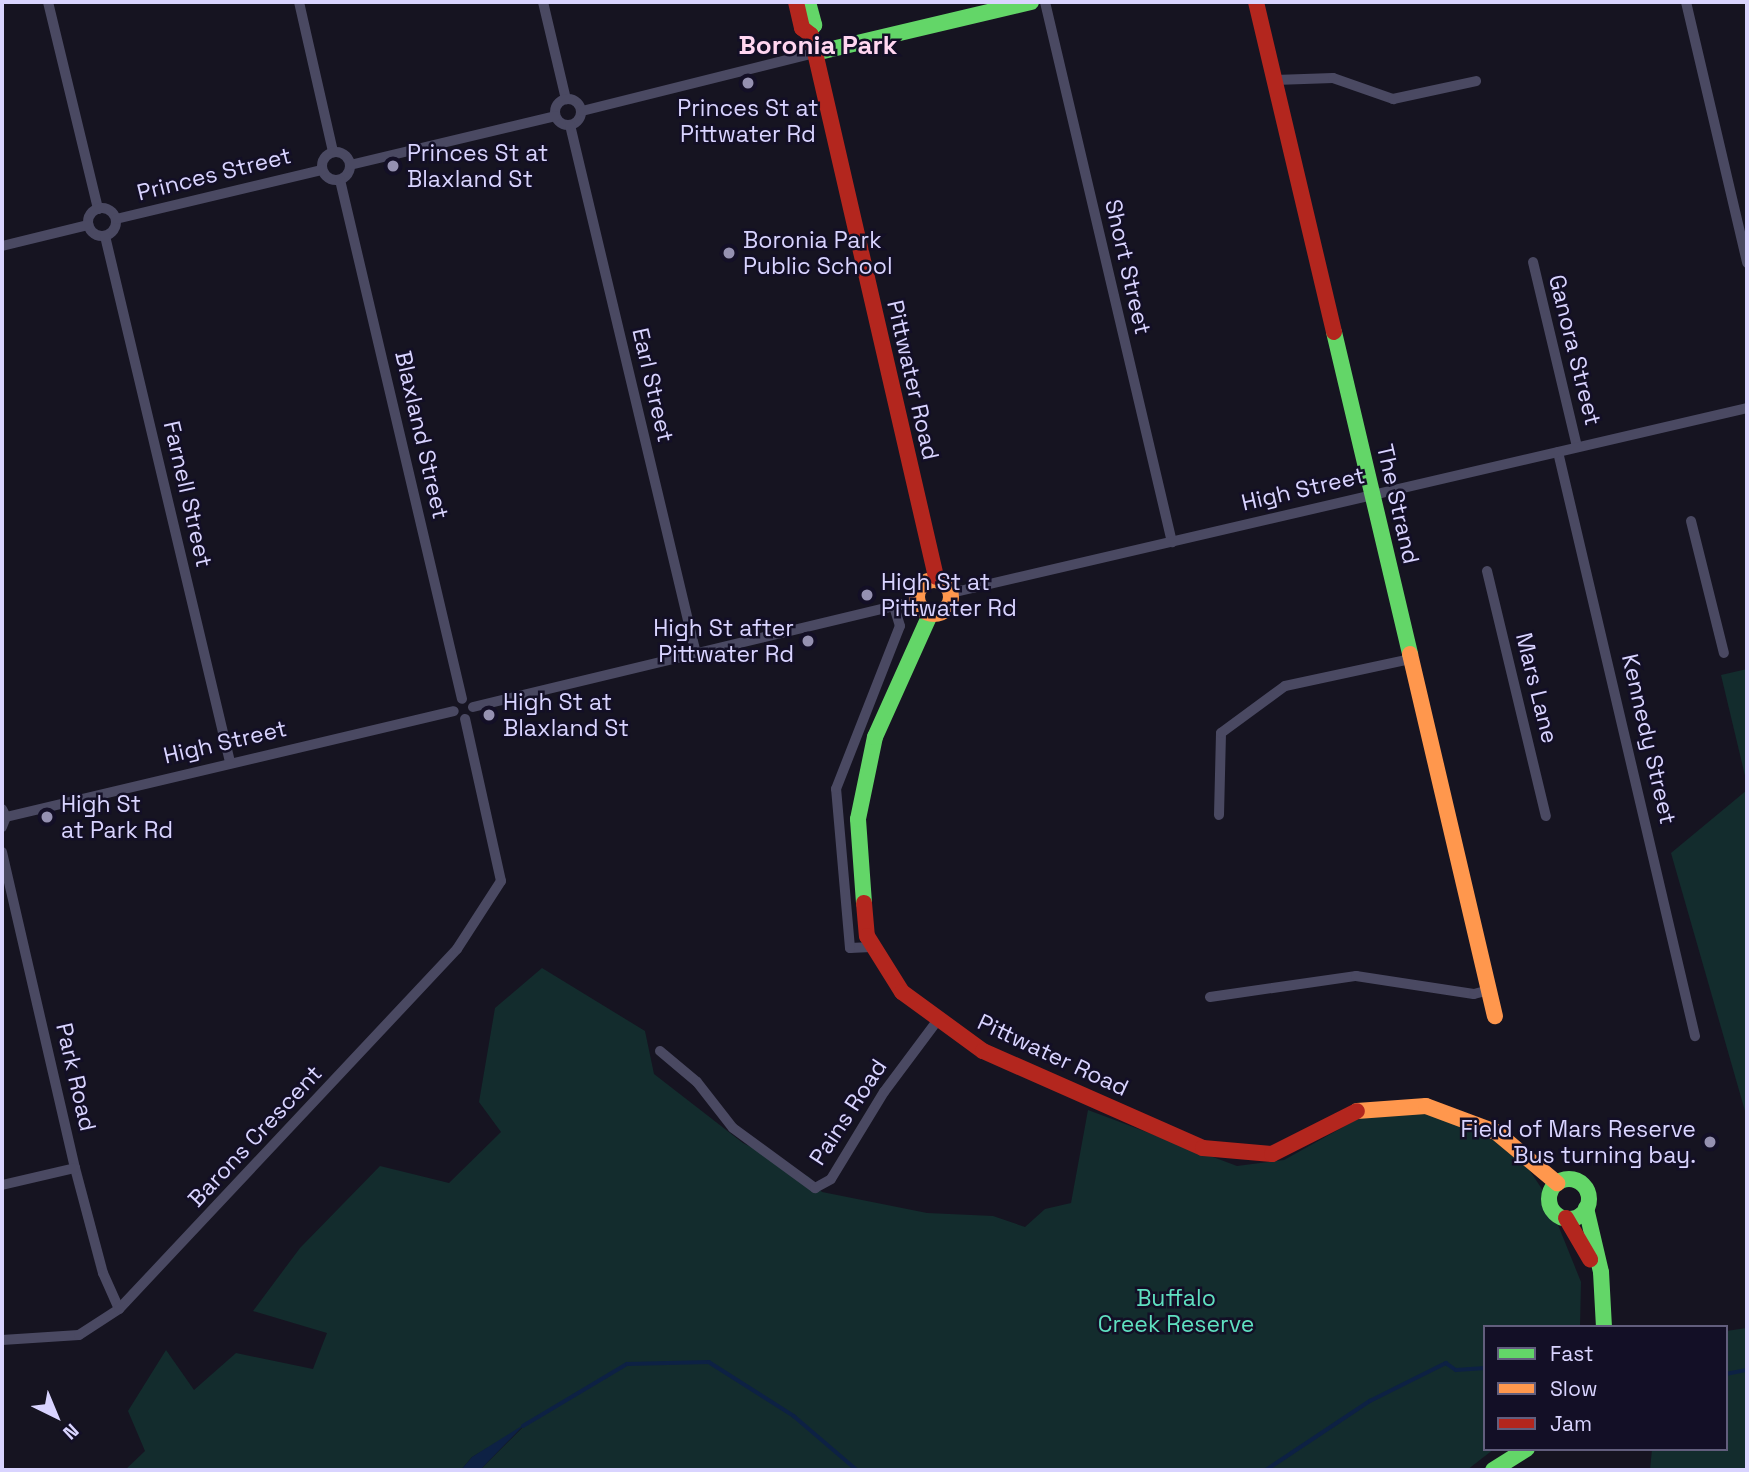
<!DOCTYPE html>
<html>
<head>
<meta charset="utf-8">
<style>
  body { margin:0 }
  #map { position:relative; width:1749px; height:1472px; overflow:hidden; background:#161421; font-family:"Space Grotesk",sans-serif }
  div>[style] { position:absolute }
  .green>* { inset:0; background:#132c2d }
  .water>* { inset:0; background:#0d2144 }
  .stream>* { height:3.5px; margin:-1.75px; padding:0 1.75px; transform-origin:1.75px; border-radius:1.75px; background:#0d2144 }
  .street>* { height:10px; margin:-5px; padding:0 5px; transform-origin:5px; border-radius:5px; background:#4a4962 }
  .street>.ring { margin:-5px; padding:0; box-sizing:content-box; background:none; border:10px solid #4a4962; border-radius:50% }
  .fast>* { height:16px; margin:-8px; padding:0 8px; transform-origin:8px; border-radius:8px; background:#63d668 }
  .fast>.ring { margin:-8px; padding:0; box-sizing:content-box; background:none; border:16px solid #63d668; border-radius:50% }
  .slow>* { height:16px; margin:-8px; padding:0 8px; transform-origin:8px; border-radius:8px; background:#ff974d }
  .slow>.ring { margin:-8px; padding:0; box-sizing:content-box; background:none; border:16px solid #ff974d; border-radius:50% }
  .jam>* { height:16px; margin:-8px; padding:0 8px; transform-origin:8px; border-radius:8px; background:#b3261e }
  .dots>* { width:19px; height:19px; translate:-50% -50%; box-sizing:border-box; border:4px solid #130f26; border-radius:50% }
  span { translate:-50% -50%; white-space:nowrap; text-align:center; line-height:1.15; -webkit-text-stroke:5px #130f26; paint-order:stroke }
  .poi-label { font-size:23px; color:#d9d4ff }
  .left { translate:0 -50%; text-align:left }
  .right { translate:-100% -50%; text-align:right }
  .street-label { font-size:23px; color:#d9d4ff }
  .park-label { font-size:23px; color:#5fe0c0 }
  .quarter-label { font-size:26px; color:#ffd6f0; font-weight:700 }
  .frame { position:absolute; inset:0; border:4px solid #d9d4ff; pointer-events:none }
  .legend { position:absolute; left:1483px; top:1325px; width:245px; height:126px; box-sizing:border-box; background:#130f26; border:2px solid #625e7d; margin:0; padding:9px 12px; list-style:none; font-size:21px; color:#d9d4ff }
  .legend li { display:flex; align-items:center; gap:14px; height:35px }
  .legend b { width:35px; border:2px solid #625e7d }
  .north { position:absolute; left:21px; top:1381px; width:70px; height:70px; -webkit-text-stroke:5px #130f26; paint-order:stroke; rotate:137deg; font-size:19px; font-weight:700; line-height:28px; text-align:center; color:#d9d4ff }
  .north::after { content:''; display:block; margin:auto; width:24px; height:32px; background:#d9d4ff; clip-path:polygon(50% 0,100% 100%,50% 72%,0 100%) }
</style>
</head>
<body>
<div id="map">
  <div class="green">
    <i style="clip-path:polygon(1747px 669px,1747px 784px,1721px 675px)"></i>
    <i style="clip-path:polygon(1747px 790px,1747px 1118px,1671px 853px)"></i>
    <i style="clip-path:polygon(542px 968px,645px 1031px,654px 1074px,743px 1143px,809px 1177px,822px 1192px,927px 1213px,993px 1216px,1025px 1227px,1045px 1209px,1071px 1203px,1088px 1110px,1237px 1166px,1284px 1160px,1372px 1111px,1420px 1111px,1478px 1127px,1526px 1165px,1546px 1195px,1581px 1282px,1580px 1327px,1485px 1327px,1485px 1449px,1494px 1449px,1467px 1470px,480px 1470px,523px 1427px,472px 1457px,461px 1470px,125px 1470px,145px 1451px,128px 1411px,166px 1350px,194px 1390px,236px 1353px,313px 1369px,327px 1333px,253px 1311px,300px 1248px,380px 1166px,449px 1183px,501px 1132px,479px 1102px,495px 1008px)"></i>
    <i style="clip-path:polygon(1747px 1328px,1747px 1470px,1650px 1470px,1652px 1449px,1726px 1449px,1726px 1331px)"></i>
  </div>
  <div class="water">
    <i style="clip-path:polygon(525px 1424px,480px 1470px,461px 1470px,472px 1457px)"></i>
  </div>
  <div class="stream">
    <i style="left:1726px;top:1374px;width:21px;rotate:-11deg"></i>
    <i style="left:523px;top:1426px;width:121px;rotate:-30.8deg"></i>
    <i style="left:627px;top:1364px;width:82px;rotate:-1.4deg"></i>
    <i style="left:709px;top:1362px;width:101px;rotate:32.4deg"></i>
    <i style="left:794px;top:1416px;width:83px;rotate:40.6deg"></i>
    <i style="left:1266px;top:1470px;width:125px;rotate:-33.6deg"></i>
    <i style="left:1370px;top:1401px;width:85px;rotate:-26.6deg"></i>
    <i style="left:1446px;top:1363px;width:12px;rotate:35deg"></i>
    <i style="left:1456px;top:1370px;width:29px;rotate:-4deg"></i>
  </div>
  <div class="street">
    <i style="left:48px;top:2px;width:213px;rotate:76.4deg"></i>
    <i style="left:299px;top:2px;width:154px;rotate:77.2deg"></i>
    <i style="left:543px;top:2px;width:100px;rotate:76.7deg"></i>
    <i style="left:1045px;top:2px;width:555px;rotate:76.77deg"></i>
    <i style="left:1686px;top:2px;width:268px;rotate:76.8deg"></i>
    <i style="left:1275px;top:80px;width:58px;rotate:-2deg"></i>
    <i style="left:1333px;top:78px;width:64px;rotate:19.3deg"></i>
    <i style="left:1393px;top:99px;width:85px;rotate:-12.2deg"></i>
    <i class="ring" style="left:555px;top:99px;width:16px;height:16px"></i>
    <i style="left:582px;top:111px;width:240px;rotate:-14deg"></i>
    <i style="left:570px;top:125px;width:544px;rotate:76.6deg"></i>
    <i class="ring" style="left:322px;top:152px;width:18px;height:18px"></i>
    <i style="left:350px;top:165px;width:211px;rotate:-13.4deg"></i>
    <i style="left:340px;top:180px;width:533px;rotate:76.77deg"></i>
    <i class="ring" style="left:88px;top:208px;width:18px;height:18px"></i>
    <i style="left:116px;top:219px;width:212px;rotate:-13.4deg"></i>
    <i style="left:105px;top:236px;width:541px;rotate:76.63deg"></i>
    <i style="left:2px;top:246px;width:89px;rotate:-13.7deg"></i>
    <i style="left:1533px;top:262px;width:190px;rotate:76.6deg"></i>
    <i style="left:1558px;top:452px;width:600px;rotate:76.8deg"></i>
    <i style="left:1691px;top:521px;width:136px;rotate:76deg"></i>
    <i style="left:1487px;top:571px;width:252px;rotate:76.5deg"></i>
    <i style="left:951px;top:593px;width:817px;rotate:-13.08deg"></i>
    <i style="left:473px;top:707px;width:457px;rotate:-13.5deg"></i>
    <i style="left:2px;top:809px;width:9px;rotate:63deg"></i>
    <i style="left:6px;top:817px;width:11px;rotate:112deg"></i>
    <i style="left:1219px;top:815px;width:82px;rotate:-88.6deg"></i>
    <i style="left:1221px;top:733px;width:79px;rotate:-36.3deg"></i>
    <i style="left:1285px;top:686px;width:129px;rotate:-12.1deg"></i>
    <i style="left:6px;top:817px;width:460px;rotate:-13.3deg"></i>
    <i style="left:2px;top:852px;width:324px;rotate:77deg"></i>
    <i style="left:75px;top:1168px;width:109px;rotate:75.1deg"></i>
    <i style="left:103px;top:1273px;width:39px;rotate:66deg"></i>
    <i style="left:871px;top:947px;width:21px;rotate:177deg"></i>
    <i style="left:850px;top:948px;width:160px;rotate:-95deg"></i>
    <i style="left:836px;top:789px;width:175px;rotate:-68.6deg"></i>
    <i style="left:900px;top:626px;width:21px;rotate:-107deg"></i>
    <i style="left:1210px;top:997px;width:148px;rotate:-8.2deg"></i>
    <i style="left:1356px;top:976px;width:119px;rotate:8.7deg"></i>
    <i style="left:1474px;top:994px;width:16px;rotate:-15deg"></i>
    <i style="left:660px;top:1051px;width:48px;rotate:40deg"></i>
    <i style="left:697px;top:1082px;width:58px;rotate:52deg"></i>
    <i style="left:733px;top:1128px;width:102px;rotate:36.2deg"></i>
    <i style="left:815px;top:1188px;width:18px;rotate:-29deg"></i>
    <i style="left:831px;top:1179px;width:102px;rotate:-58.7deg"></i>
    <i style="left:884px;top:1092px;width:89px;rotate:-53.3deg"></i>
    <i style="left:2px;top:1185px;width:75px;rotate:-13.1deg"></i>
    <i style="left:2px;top:1340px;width:77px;rotate:-3.7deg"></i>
    <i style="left:79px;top:1335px;width:48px;rotate:-33deg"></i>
    <i style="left:119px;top:1309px;width:494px;rotate:-46.8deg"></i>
    <i style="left:457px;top:949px;width:81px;rotate:-57.1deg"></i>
    <i style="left:501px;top:881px;width:166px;rotate:-102.5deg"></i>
  </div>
  <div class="fast">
    <i style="left:808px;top:2px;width:24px;rotate:75deg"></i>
    <i style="left:814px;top:25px;width:7px;rotate:135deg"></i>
    <i style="left:815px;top:53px;width:222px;rotate:-13.3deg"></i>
    <i style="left:1334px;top:332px;width:331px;rotate:76.7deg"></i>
    <i style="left:864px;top:903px;width:84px;rotate:-94.1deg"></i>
    <i style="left:858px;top:819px;width:84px;rotate:-78.3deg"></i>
    <i style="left:875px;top:737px;width:132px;rotate:-65.8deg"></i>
    <i class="ring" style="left:1549px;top:1179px;width:24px;height:24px"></i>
    <i style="left:1586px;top:1208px;width:66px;rotate:76.8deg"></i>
    <i style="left:1601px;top:1272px;width:55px;rotate:86.9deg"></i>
    <i style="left:1493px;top:1470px;width:40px;rotate:-32deg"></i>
  </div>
  <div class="slow">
    <i class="ring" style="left:917px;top:580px;width:18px;height:18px"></i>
    <i style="left:1410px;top:654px;width:372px;rotate:76.8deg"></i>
    <i style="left:1357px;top:1111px;width:69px;rotate:-4.1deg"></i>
    <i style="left:1426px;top:1106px;width:75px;rotate:20.4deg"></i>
    <i style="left:1496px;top:1132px;width:80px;rotate:39.9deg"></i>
  </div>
  <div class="jam">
    <i style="left:796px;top:2px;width:27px;rotate:77deg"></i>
    <i style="left:802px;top:28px;width:11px;rotate:38deg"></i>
    <i style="left:811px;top:35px;width:556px;rotate:77.01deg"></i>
    <i style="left:1256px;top:2px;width:339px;rotate:76.7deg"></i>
    <i style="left:864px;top:903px;width:33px;rotate:85deg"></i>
    <i style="left:867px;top:936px;width:66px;rotate:58deg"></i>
    <i style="left:902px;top:992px;width:100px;rotate:36.1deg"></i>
    <i style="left:983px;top:1051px;width:240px;rotate:23.8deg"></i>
    <i style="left:1203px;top:1148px;width:69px;rotate:5deg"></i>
    <i style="left:1272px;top:1154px;width:95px;rotate:-26.8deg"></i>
    <i style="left:1566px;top:1218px;width:48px;rotate:59.7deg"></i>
  </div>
  <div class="dots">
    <i style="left:748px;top:83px;background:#9591b1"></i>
    <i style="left:393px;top:166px;background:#9591b1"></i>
    <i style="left:729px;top:253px;background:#9591b1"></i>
    <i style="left:867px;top:595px;background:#9591b1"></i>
    <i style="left:808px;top:641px;background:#9591b1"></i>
    <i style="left:489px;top:715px;background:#9591b1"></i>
    <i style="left:47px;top:817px;background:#9591b1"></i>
    <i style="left:1710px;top:1142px;background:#9591b1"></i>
  </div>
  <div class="poi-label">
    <span style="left:748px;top:121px">Princes St at<br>Pittwater Rd</span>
    <span class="left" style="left:407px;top:166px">Princes St at<br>Blaxland St</span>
    <span class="left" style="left:743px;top:253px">Boronia Park<br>Public School</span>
    <span class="left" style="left:881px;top:595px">High St at<br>Pittwater Rd</span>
    <span class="right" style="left:794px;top:641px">High St after<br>Pittwater Rd</span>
    <span class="left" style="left:503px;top:715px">High St at<br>Blaxland St</span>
    <span class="left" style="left:61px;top:817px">High St<br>at Park Rd</span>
    <span class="right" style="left:1696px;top:1142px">Field of Mars Reserve<br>Bus turning bay.</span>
  </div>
  <div class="street-label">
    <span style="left:214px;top:174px;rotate:-14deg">Princes Street</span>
    <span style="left:1128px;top:267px;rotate:77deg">Short Street</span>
    <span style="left:1575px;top:350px;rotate:76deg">Ganora Street</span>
    <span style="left:913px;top:380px;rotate:77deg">Pittwater Road</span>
    <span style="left:653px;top:385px;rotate:77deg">Earl Street</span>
    <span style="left:422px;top:435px;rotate:77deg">Blaxland Street</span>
    <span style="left:1303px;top:489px;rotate:-13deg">High Street</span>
    <span style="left:188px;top:494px;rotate:77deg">Farnell Street</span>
    <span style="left:1398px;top:504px;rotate:77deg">The Strand</span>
    <span style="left:1537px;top:688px;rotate:76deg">Mars Lane</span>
    <span style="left:1649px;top:739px;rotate:77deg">Kennedy Street</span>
    <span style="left:225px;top:742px;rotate:-13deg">High Street</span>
    <span style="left:1053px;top:1055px;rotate:25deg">Pittwater Road</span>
    <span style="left:76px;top:1077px;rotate:77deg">Park Road</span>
    <span style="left:848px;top:1112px;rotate:-57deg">Pains Road</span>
    <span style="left:255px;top:1136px;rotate:-47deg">Barons Crescent</span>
  </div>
  <div class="park-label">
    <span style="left:1176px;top:1311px">Buffalo<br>Creek Reserve</span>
  </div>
  <div class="quarter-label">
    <span style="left:818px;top:46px">Boronia Park</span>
  </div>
  <div class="frame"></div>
  <ul class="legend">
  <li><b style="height:9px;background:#63d668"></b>Fast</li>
  <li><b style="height:9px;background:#ff974d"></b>Slow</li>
  <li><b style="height:9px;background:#b3261e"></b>Jam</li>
  </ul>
  <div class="north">N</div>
</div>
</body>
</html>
